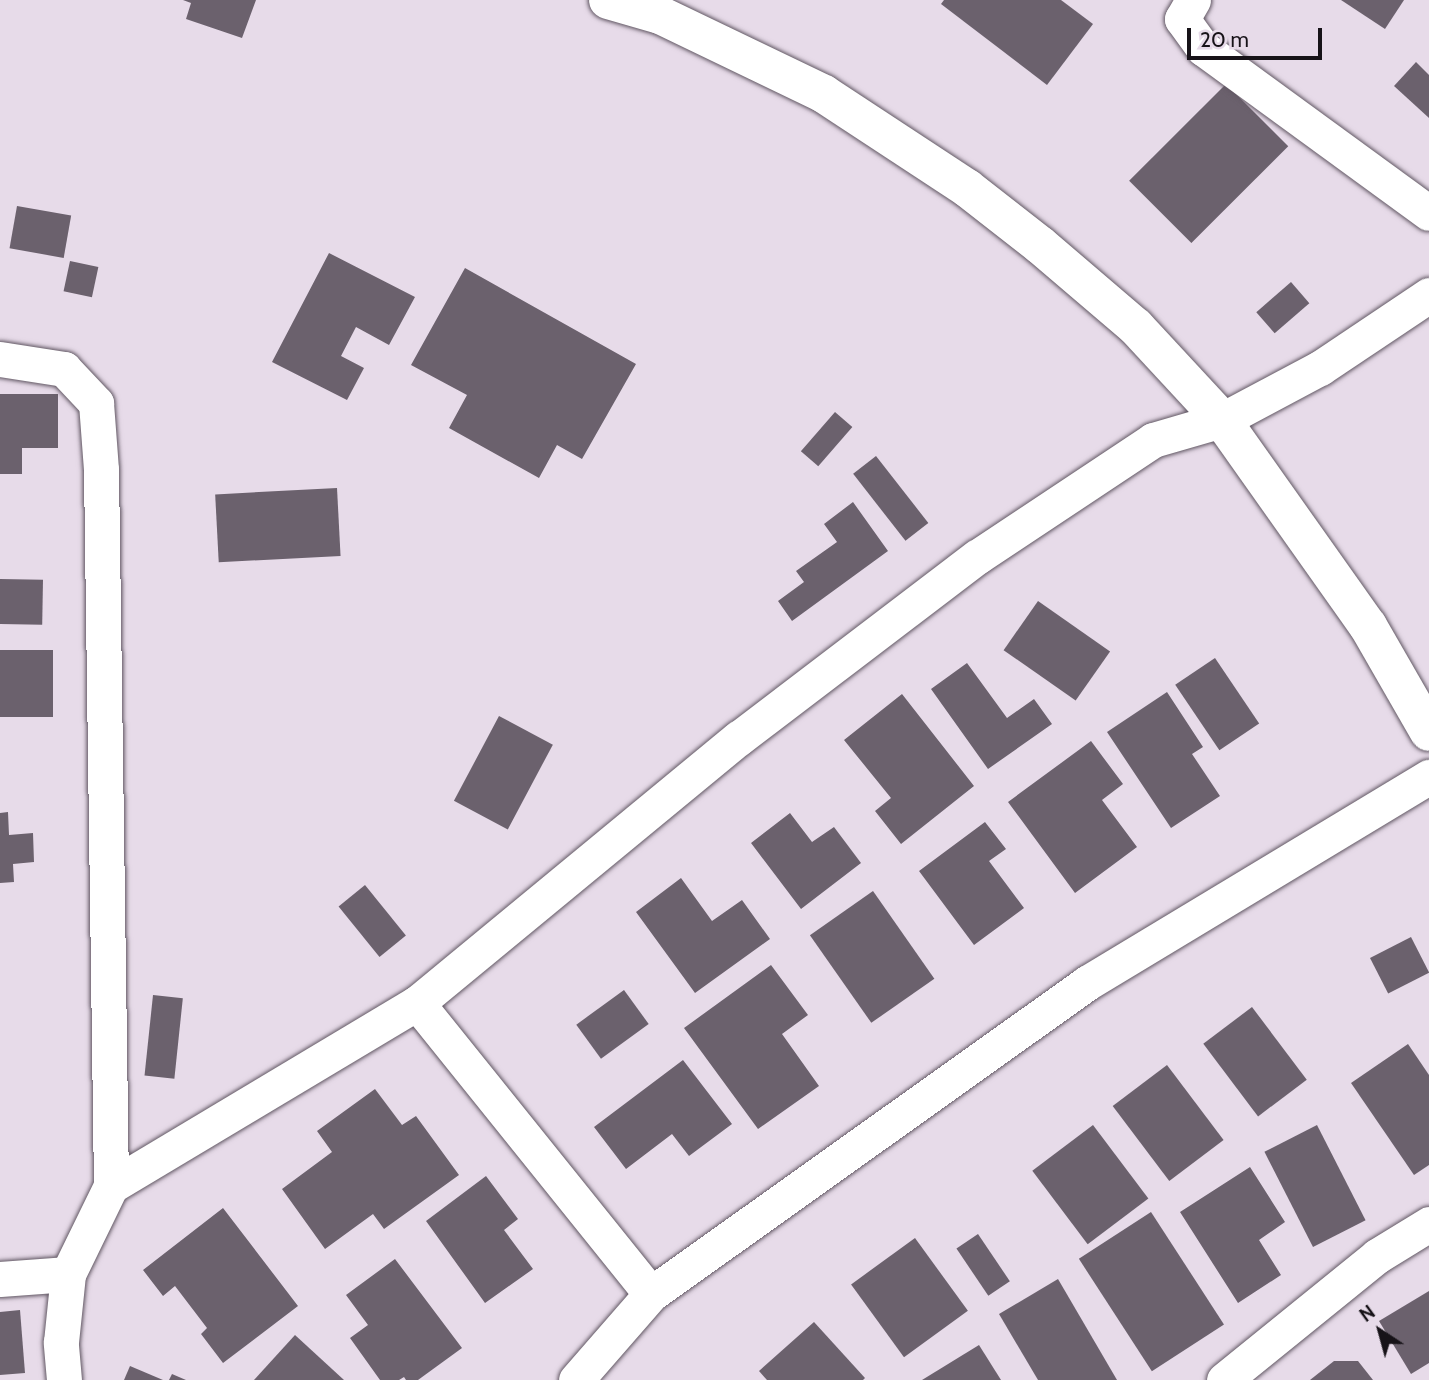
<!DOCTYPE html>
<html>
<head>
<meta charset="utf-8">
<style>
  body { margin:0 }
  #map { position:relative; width:1429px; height:1380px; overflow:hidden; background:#e7dbe9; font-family:Cabin,sans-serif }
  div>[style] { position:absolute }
  .building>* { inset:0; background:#6b616d; transform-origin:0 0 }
  .roads { filter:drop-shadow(0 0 2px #615763) drop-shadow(0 0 2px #615763) }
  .minor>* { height:35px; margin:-17.5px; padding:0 17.5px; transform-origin:17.5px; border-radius:17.5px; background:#fff }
  .tertiary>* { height:38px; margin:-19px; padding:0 19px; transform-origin:19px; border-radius:19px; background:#fff }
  span { translate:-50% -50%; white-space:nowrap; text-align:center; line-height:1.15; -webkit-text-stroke:7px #e7dbe9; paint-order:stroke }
  .north { position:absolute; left:1345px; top:1296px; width:70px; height:70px; -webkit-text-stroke:5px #e7dbe9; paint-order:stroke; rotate:324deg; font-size:19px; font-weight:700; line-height:28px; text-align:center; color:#171318 }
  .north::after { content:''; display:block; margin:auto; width:24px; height:32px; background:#171318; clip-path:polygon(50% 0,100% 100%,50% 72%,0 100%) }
  .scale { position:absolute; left:1187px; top:28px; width:135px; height:32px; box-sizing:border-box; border:4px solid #171318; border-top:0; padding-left:9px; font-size:21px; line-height:24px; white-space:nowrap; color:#171318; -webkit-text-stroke:5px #e7dbe9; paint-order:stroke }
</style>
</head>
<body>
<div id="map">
  <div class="building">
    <i style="clip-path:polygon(183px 0,256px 0,242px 38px,186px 19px,191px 3px)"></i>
    <i style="clip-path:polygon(944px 0,1061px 0,1093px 24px,1047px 85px,941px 4px)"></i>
    <i style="clip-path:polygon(1341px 0,1404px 0,1385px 29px)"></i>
    <i style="clip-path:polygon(1416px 62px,1429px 75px,1429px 118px,1394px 86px)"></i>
    <i style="left:1226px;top:84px;width:88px;height:137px;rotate:45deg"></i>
    <i style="left:17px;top:206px;width:55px;height:43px;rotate:10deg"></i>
    <i style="clip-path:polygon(329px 253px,415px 297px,389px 345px,356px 327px,341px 356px,364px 368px,347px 400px,272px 362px)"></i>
    <i style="left:70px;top:261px;width:29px;height:31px;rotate:12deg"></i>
    <i style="clip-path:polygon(465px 268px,636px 364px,582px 459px,557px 445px,539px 478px,449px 428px,467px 395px,411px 365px)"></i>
    <i style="left:1291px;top:282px;width:28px;height:46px;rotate:49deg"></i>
    <i style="clip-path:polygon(0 394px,58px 394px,58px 448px,22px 448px,22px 474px,0 474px)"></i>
    <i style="left:835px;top:412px;width:23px;height:52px;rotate:41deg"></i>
    <i style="left:876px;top:456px;width:85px;height:29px;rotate:52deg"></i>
    <i style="left:337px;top:488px;width:68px;height:122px;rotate:87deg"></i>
    <i style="clip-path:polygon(853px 502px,888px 551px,792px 621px,778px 601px,804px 582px,796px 571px,837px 542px,824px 524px)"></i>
    <i style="left:0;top:579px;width:43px;height:45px;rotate:1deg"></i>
    <i style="left:1038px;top:601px;width:88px;height:60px;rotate:35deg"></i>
    <i style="left:53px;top:650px;width:67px;height:53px;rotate:90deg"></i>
    <i style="left:1215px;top:658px;width:79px;height:48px;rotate:56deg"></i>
    <i style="clip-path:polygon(967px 663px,1007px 718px,1034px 699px,1052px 724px,988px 769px,931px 689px)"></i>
    <i style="clip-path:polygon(1167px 692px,1203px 747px,1192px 754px,1220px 796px,1171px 828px,1107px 732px)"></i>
    <i style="clip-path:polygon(902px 694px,974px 786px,901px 844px,875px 811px,891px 798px,844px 740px)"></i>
    <i style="left:499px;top:716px;width:61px;height:96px;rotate:28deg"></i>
    <i style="clip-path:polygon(1091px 741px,1123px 784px,1102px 800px,1137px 847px,1075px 893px,1008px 802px)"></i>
    <i style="clip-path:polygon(8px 812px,9px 835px,33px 833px,34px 862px,13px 864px,14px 882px,0 883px,0 813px)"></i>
    <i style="clip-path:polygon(790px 813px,812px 842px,834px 827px,861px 863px,801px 909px,751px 843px)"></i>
    <i style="clip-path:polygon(985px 822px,1006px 849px,989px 861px,1024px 908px,974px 945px,919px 871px)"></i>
    <i style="clip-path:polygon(681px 878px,712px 921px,742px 900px,770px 939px,695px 993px,636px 912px)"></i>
    <i style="left:365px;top:885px;width:65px;height:34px;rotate:51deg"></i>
    <i style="left:873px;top:891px;width:107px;height:77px;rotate:55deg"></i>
    <i style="left:1411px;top:937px;width:40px;height:46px;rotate:63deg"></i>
    <i style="clip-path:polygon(771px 965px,808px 1015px,782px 1034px,819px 1086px,758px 1129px,684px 1028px)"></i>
    <i style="left:624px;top:990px;width:42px;height:59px;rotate:54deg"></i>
    <i style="left:153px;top:995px;width:30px;height:81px;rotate:6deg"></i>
    <i style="left:1252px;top:1007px;width:91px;height:61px;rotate:53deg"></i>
    <i style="clip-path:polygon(1408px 1044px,1429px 1075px,1429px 1165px,1414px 1175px,1351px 1083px)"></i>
    <i style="clip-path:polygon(683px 1060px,732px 1124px,689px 1156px,672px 1134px,626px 1169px,594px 1127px)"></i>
    <i style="left:1167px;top:1065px;width:94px;height:68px;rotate:53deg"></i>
    <i style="clip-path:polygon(375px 1089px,402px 1125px,416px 1116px,459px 1175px,384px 1229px,373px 1214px,325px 1249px,282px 1189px,332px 1152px,317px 1131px)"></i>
    <i style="left:1093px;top:1125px;width:92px;height:76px;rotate:53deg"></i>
    <i style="left:1317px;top:1125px;width:107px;height:59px;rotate:63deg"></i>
    <i style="clip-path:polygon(1250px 1167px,1285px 1222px,1259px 1240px,1281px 1275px,1238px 1303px,1180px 1212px)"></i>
    <i style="clip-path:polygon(486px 1176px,518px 1219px,504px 1230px,533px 1269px,485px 1303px,426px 1221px)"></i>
    <i style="clip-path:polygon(223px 1208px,298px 1306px,223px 1363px,201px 1334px,207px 1328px,175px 1286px,163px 1296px,143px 1270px)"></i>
    <i style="left:1151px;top:1212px;width:134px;height:86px;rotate:57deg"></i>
    <i style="left:978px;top:1234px;width:57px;height:26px;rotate:56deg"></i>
    <i style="left:915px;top:1238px;width:90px;height:79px;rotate:54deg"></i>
    <i style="clip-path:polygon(395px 1259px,462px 1348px,418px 1380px,406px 1380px,404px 1377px,399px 1380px,380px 1380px,350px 1338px,368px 1325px,346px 1295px)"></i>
    <i style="clip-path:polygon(1058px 1279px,1117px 1380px,1038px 1380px,999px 1314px)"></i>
    <i style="clip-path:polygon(1429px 1291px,1429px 1363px,1411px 1374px,1379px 1321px)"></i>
    <i style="clip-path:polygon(20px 1310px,25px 1373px,0 1375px,0 1312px)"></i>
    <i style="clip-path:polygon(814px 1322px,865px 1378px,863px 1380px,767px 1380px,759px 1371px)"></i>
    <i style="clip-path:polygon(295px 1335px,344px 1380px,254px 1380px)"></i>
    <i style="clip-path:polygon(979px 1345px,1001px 1380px,922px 1380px)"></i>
    <i style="clip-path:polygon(1334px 1361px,1358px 1361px,1373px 1380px,1310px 1380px)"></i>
    <i style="clip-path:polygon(130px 1366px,163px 1380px,124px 1380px)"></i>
    <i style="clip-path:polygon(172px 1374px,186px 1380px,169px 1380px)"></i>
  </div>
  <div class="roads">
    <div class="minor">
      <i style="left:1193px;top:0;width:22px;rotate:120deg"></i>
      <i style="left:1182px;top:19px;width:37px;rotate:54deg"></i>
      <i style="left:1204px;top:49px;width:278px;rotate:36.1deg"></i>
      <i style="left:0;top:359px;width:65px;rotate:8.9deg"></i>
      <i style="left:64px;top:369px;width:47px;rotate:46.7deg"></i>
      <i style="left:96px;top:403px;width:67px;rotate:85.7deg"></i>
      <i style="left:101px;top:470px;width:716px;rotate:89.2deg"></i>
      <i style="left:417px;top:1003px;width:373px;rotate:51.2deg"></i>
      <i style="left:0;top:1279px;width:68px;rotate:-4.2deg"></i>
      <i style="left:64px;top:1380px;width:38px;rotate:-95deg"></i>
      <i style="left:61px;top:1342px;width:68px;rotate:-84.1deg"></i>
      <i style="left:68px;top:1274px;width:98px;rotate:-64deg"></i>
      <i style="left:111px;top:1186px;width:357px;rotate:-30.9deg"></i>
      <i style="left:417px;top:1003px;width:417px;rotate:-39.5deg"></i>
      <i style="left:739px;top:738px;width:299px;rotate:-37.3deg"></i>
      <i style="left:977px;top:557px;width:211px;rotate:-33.6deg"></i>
      <i style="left:1153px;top:440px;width:72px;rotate:-16.2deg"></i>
      <i style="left:1222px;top:420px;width:111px;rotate:-28deg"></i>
      <i style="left:1320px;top:368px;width:131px;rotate:-33.8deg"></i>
      <i style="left:576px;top:1380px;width:114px;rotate:-48.9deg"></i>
      <i style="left:651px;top:1294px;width:536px;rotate:-35.5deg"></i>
      <i style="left:1087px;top:983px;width:399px;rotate:-31.1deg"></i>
      <i style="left:1224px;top:1380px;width:197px;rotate:-39deg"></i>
      <i style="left:1377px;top:1256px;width:61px;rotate:-31.6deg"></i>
    </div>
    <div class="tertiary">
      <i style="left:608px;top:0;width:54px;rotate:16.1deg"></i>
      <i style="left:660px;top:15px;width:182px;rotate:25.7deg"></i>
      <i style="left:824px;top:94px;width:171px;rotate:33.3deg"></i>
      <i style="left:967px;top:188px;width:93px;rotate:38deg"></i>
      <i style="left:1040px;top:245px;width:126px;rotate:40.5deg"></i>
      <i style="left:1136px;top:327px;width:127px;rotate:47.2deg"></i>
      <i style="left:1222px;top:420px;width:252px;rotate:54.7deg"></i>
      <i style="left:1368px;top:626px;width:122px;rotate:60.1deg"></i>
    </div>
  </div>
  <div class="north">N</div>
  <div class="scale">20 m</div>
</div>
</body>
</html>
